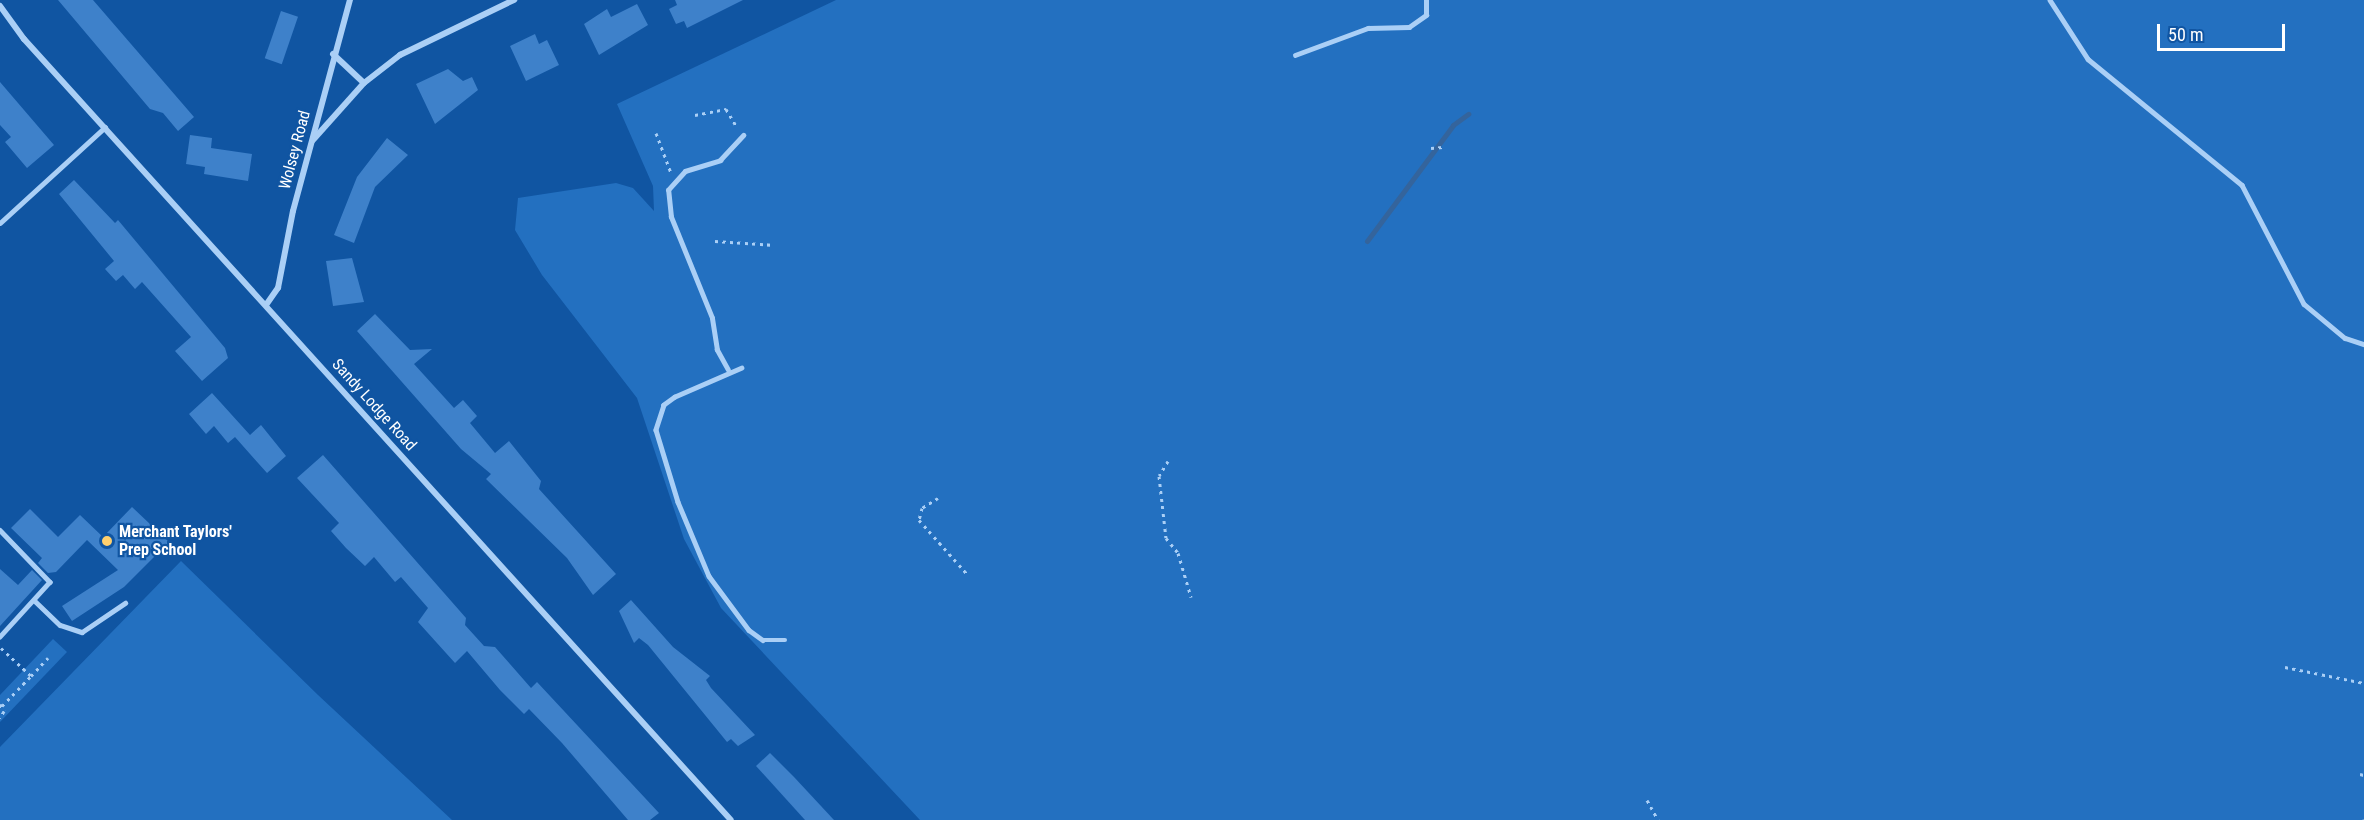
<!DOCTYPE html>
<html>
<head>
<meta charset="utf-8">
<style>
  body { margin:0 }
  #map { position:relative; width:2364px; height:820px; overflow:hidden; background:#1055a2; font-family:"Roboto Condensed",sans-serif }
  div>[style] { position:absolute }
  .green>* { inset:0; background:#2370c0 }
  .stream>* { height:5px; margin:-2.5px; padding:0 2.5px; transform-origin:2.5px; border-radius:2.5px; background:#34649c }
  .building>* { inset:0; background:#3e81ca; transform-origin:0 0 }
  .path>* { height:3px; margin-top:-1.5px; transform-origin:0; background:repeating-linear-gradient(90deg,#aacff6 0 3px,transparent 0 7.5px) }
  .service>* { height:4.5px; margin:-2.25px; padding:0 2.25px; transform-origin:2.25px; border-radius:2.25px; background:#aacff6 }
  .minor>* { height:6px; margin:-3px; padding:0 3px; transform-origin:3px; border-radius:3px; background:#aacff6 }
  .dots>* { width:16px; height:16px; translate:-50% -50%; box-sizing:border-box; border:3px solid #1055a2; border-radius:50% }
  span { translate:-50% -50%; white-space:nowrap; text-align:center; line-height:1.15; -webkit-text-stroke:4.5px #1055a2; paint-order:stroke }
  .street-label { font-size:16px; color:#fff }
  .poi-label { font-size:16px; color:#fff; font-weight:700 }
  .left { translate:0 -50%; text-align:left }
  .scale { position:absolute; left:2157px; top:24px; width:128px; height:27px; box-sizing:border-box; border:3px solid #fff; border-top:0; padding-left:8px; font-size:18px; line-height:21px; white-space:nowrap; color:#fff; -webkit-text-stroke:4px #1055a2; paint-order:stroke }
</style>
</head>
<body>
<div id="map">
  <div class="green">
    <i style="clip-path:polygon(836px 0,2364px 0,2364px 820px,920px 820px,721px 608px,684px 539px,637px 398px,542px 275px,515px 230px,518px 198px,616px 183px,633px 188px,654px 211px,653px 186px,617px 104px)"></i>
    <i style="clip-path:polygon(181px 561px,318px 695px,452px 820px,0 820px,0 747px)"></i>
    <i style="clip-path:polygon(53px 639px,67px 652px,0 722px,0 695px)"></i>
  </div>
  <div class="stream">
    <i style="left:1367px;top:241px;width:144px;rotate:-53.4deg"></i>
    <i style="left:1453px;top:125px;width:19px;rotate:-36deg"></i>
  </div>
  <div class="building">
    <i style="clip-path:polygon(58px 0,93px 0,194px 117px,178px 131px,163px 113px,150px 109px)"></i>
    <i style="clip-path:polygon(675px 0,743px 0,687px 28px,684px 21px,676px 24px,669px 9px,677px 5px)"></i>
    <i style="clip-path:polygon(637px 4px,648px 25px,599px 55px,584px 24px,607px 9px,611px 17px)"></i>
    <i style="left:281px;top:11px;width:18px;height:50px;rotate:19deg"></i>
    <i style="clip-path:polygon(535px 34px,539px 44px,547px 40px,559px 65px,526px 81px,510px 46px)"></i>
    <i style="clip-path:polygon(448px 69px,463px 81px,472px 77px,478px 90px,435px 124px,416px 84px)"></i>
    <i style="clip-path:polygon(0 82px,54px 145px,27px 168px,5px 142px,11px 137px,0 125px)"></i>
    <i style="clip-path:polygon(190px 135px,212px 138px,211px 148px,252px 154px,248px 181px,204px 174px,205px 167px,186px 164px)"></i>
    <i style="clip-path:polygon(387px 138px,408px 155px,375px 187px,354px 243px,334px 235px,357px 177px)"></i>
    <i style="clip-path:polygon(74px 180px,115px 223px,118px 220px,225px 348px,228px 358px,202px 381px,175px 351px,191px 337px,142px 282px,135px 289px,123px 275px,116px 281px,105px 269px,114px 261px,59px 194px)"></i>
    <i style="clip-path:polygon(352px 258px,364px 302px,333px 306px,326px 261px)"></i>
    <i style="clip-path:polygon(375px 314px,410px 350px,432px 349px,414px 364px,454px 408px,463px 400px,477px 416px,470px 423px,495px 453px,509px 441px,541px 481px,539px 489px,616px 574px,593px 595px,567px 558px,486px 479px,491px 474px,461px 449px,357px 331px)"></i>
    <i style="clip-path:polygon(212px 393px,250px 435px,261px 425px,286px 456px,267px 473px,235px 437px,228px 443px,214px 426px,206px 434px,189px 414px)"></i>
    <i style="clip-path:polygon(323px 455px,466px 618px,465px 625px,484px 646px,495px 647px,531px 688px,537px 682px,659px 813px,650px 820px,628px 820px,562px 743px,529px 709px,524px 714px,500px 690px,467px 651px,455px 663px,418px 622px,428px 608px,401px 577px,395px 582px,374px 557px,365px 566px,346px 548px,331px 531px,339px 523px,297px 478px)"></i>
    <i style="clip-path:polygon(132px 507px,169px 542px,124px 587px,72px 621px,62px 606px,118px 570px,87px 540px,56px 572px,48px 573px,38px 563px,42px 558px,11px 528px,30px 509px,58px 537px,80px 515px,103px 537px)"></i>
    <i style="clip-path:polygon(0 569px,18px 585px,32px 570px,42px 580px,0 626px)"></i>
    <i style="clip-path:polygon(631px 600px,673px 647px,710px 676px,706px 680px,711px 688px,755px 735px,738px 746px,731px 739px,727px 742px,648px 645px,639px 638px,634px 643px,619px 611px)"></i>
    <i style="clip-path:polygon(770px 753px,794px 777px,834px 820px,805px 820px,756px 766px)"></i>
  </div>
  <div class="path">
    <i style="left:695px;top:115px;width:32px;rotate:-11deg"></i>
    <i style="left:726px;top:109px;width:21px;rotate:59deg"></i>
    <i style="left:656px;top:133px;width:43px;rotate:69.4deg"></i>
    <i style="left:1431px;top:148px;width:12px;rotate:-5deg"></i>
    <i style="left:715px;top:241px;width:60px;rotate:3.8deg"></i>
    <i style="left:1168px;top:461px;width:17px;rotate:121deg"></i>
    <i style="left:1159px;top:476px;width:62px;rotate:83.6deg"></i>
    <i style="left:1166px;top:538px;width:19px;rotate:51deg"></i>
    <i style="left:1178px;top:553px;width:46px;rotate:73.5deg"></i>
    <i style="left:938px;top:498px;width:19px;rotate:148deg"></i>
    <i style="left:922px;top:508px;width:12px;rotate:104deg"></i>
    <i style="left:919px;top:520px;width:74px;rotate:48.3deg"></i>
    <i style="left:1px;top:648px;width:41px;rotate:43deg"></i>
    <i style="left:31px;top:676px;width:25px;rotate:-47deg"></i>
    <i style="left:2285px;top:667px;width:81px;rotate:11.4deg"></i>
    <i style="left:0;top:704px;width:8px;rotate:60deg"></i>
    <i style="left:4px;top:711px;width:8px;rotate:120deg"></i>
    <i style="left:2px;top:706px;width:42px;rotate:-46deg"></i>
    <i style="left:2360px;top:774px;width:4px;rotate:14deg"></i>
    <i style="left:1647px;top:800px;width:23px;rotate:61deg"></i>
    <i style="left:2364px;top:820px;width:1px;rotate:-90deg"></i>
  </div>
  <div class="service">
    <i style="left:2050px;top:0;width:70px;rotate:57.2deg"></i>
    <i style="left:2088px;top:59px;width:199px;rotate:39.3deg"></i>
    <i style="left:2242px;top:185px;width:134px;rotate:62.5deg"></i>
    <i style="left:2304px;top:304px;width:53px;rotate:39.7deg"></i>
    <i style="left:2345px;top:338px;width:20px;rotate:18deg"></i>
    <i style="left:1295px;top:55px;width:78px;rotate:-20.3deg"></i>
    <i style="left:1368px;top:28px;width:41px;rotate:-1.4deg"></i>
    <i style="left:1409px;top:27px;width:21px;rotate:-35deg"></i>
    <i style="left:1426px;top:15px;width:15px;rotate:-90deg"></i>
    <i style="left:0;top:223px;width:142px;rotate:-42.4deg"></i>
    <i style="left:742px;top:368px;width:73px;rotate:156.6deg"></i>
    <i style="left:675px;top:397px;width:14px;rotate:144deg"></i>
    <i style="left:664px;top:405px;width:26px;rotate:108deg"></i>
    <i style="left:656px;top:430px;width:75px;rotate:73deg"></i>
    <i style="left:678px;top:502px;width:80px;rotate:67.3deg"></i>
    <i style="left:709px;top:576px;width:67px;rotate:53.5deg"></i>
    <i style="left:749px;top:630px;width:17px;rotate:36deg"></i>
    <i style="left:763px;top:640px;width:22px"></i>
    <i style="left:728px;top:370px;width:23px;rotate:-119deg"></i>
    <i style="left:717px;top:350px;width:32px;rotate:-99deg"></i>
    <i style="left:712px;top:318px;width:109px;rotate:-112.1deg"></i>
    <i style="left:671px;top:217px;width:27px;rotate:-96deg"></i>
    <i style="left:668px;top:190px;width:25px;rotate:-48deg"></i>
    <i style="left:685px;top:171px;width:37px;rotate:-17deg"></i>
    <i style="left:720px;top:160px;width:34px;rotate:-47deg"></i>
    <i style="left:0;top:530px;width:72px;rotate:46.1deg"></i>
    <i style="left:50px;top:582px;width:74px;rotate:132.3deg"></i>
    <i style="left:34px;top:600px;width:36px;rotate:44deg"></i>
    <i style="left:60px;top:625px;width:23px;rotate:18deg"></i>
    <i style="left:82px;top:632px;width:52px;rotate:-34deg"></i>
  </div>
  <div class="minor">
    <i style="left:0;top:6px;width:41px;rotate:54deg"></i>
    <i style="left:24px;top:39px;width:1053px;rotate:47.85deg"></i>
    <i style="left:333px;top:54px;width:42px;rotate:43.1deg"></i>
    <i style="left:313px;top:140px;width:76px;rotate:-48.2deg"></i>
    <i style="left:364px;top:83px;width:46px;rotate:-37.9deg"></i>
    <i style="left:400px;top:55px;width:127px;rotate:-25.8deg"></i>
    <i style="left:266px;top:305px;width:21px;rotate:-55deg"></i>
    <i style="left:278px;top:288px;width:78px;rotate:-79deg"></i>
    <i style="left:293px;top:211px;width:219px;rotate:-74.9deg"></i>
  </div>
  <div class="dots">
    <i style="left:107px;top:541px;background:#ffd06e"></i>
  </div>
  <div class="street-label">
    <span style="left:295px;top:150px;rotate:-75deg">Wolsey Road</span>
    <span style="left:374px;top:405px;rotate:48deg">Sandy Lodge Road</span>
  </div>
  <div class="poi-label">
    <span class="left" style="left:119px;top:541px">Merchant Taylors'<br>Prep School</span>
  </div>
  <div class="scale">50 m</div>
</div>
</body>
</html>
